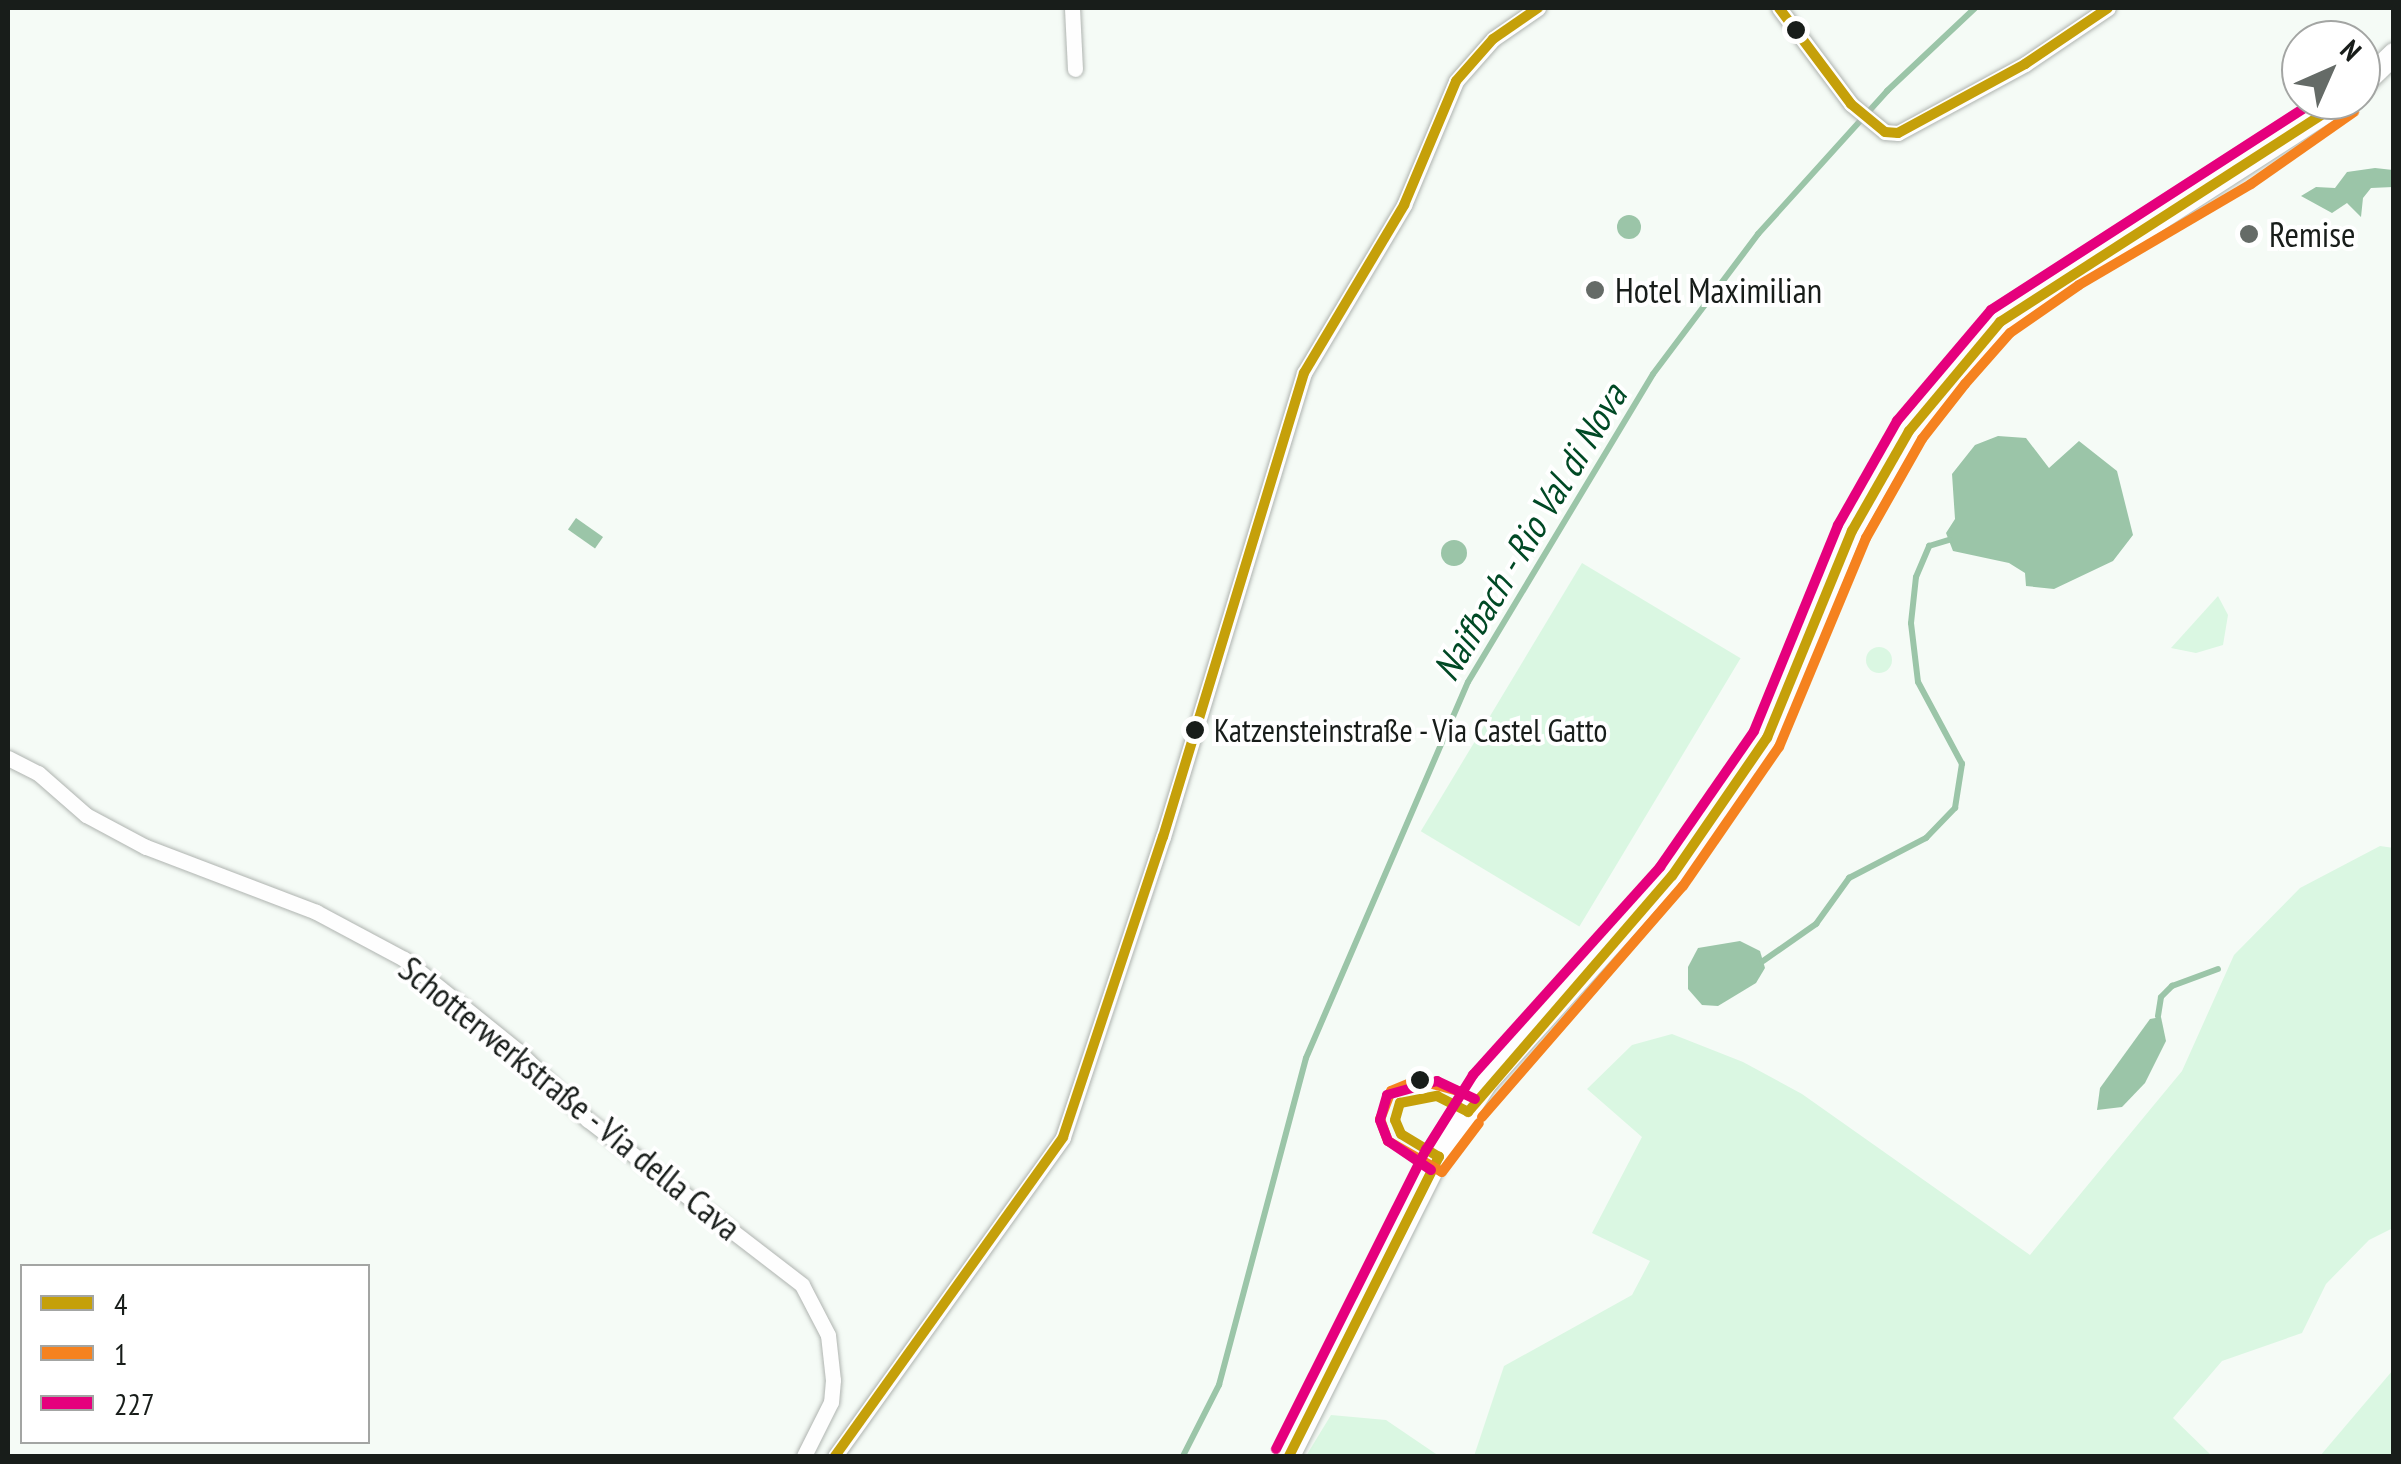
<!DOCTYPE html>
<html>
<head>
<meta charset="utf-8">
<style>
  body { margin:0 }
  #map { position:relative; width:2401px; height:1464px; overflow:hidden; background:#f5fbf6; font-family:"PT Sans Narrow",sans-serif }
  div>[style] { position:absolute }
  .green>* { inset:0; background:#daf7e2; transform-origin:0 0 }
  .round { border-radius:50% }
  .water>* { inset:0; background:#9bc5a8; transform-origin:0 0 }
  .stream>* { height:6px; margin:-3px; padding:0 3px; transform-origin:3px; border-radius:3px; background:#9bc5a8 }
  .roads { filter:drop-shadow(0 0 2px #afb4b0) drop-shadow(0 0 2px #afb4b0) }
  .street>* { height:15px; margin:-7.5px; padding:0 7.5px; transform-origin:7.5px; border-radius:7.5px; background:#fefefe }
  .secondary>* { height:22px; margin:-11px; padding:0 11px; transform-origin:11px; border-radius:11px; background:#fefefe }
  .bus-1>* { height:10px; margin:-5px; padding:0 5px; transform-origin:5px; border-radius:5px; background:#c5a00a }
  .bus-2>* { height:10px; margin:-5px; padding:0 5px; transform-origin:5px; border-radius:5px; background:#f5821f }
  .bus-3>* { height:10px; margin:-5px; padding:0 5px; transform-origin:5px; border-radius:5px; background:#e5007d }
  .dots>* { width:28px; height:28px; translate:-50% -50%; box-sizing:border-box; border:5px solid #fff; border-radius:50% }
  span { translate:-50% -50%; white-space:nowrap; text-align:center; line-height:1.15; -webkit-text-stroke:8px #fff; paint-order:stroke }
  .bus-label { font-size:32px; color:#181d1a }
  .left { translate:0 -50%; text-align:left }
  .poi-label { font-size:35px; color:#181d1a }
  .street-label { font-size:35px; color:#181d1a }
  .water-label { font-size:38px; color:#004925; font-style:italic }
  .frame { position:absolute; inset:0; border:10px solid #181d1a; pointer-events:none }
  .legend { position:absolute; left:20px; top:1264px; width:350px; height:180px; box-sizing:border-box; background:#fff; border:2px solid #a3a5a3; margin:0; padding:12px 18px; list-style:none; font-size:30px; color:#181d1a }
  .legend li { display:flex; align-items:center; gap:20px; height:50px }
  .legend b { width:50px; border:2px solid #a3a5a3 }
  .north { position:absolute; left:2281px; top:20px; width:100px; height:100px; box-sizing:border-box; background:#fff; border:2px solid #a3a5a3; border-radius:50%; rotate:45deg; font-size:28px; font-weight:700; line-height:40px; text-align:center; color:#181d1a }
  .north::after { content:''; display:block; margin:auto; width:35px; height:45px; background:#656b67; clip-path:polygon(50% 0,100% 100%,50% 72%,0 100%) }
</style>
</head>
<body>
<div id="map">
  <div class="green">
    <i style="left:1582px;top:563px;width:185px;height:313px;rotate:31deg"></i>
    <i style="clip-path:polygon(2218px 596px,2228px 615px,2223px 645px,2196px 653px,2171px 648px)"></i>
    <i class="round" style="left:1866px;top:647px;width:26px;height:26px"></i>
    <i style="clip-path:polygon(2380px 846px,2394px 848px,2393px 1228px,2369px 1240px,2326px 1284px,2302px 1333px,2222px 1361px,2173px 1418px,2212px 1456px,1474px 1456px,1504px 1366px,1632px 1295px,1650px 1261px,1592px 1233px,1642px 1137px,1587px 1089px,1632px 1045px,1672px 1034px,1743px 1062px,1802px 1094px,2030px 1255px,2182px 1071px,2234px 955px,2300px 888px)"></i>
    <i style="clip-path:polygon(2393px 1370px,2393px 1456px,2320px 1456px)"></i>
    <i style="clip-path:polygon(1331px 1415px,1386px 1420px,1439px 1456px,1306px 1456px)"></i>
  </div>
  <div class="water">
    <i style="clip-path:polygon(2375px 168px,2393px 170px,2393px 187px,2371px 188px,2363px 198px,2361px 217px,2347px 203px,2332px 213px,2301px 196px,2316px 187px,2335px 188px,2347px 172px)"></i>
    <i class="round" style="left:1617px;top:215px;width:24px;height:24px"></i>
    <i style="clip-path:polygon(1998px 436px,2026px 438px,2049px 468px,2079px 441px,2117px 471px,2133px 535px,2113px 561px,2054px 589px,2026px 586px,2025px 573px,2009px 563px,1953px 551px,1946px 533px,1955px 519px,1952px 474px,1975px 445px)"></i>
    <i style="left:576px;top:518px;width:33px;height:14px;rotate:35deg"></i>
    <i class="round" style="left:1441px;top:540px;width:26px;height:26px"></i>
    <i style="clip-path:polygon(1740px 941px,1760px 951px,1765px 968px,1756px 983px,1718px 1006px,1702px 1005px,1688px 989px,1688px 967px,1698px 948px)"></i>
    <i style="clip-path:polygon(2161px 1017px,2166px 1041px,2145px 1083px,2122px 1107px,2097px 1110px,2100px 1088px,2150px 1019px)"></i>
  </div>
  <div class="stream">
    <i style="left:1763px;top:961px;width:65px;rotate:-34.9deg"></i>
    <i style="left:1816px;top:924px;width:57px;rotate:-54.3deg"></i>
    <i style="left:1849px;top:878px;width:87px;rotate:-27.5deg"></i>
    <i style="left:1926px;top:838px;width:42px;rotate:-46deg"></i>
    <i style="left:1955px;top:808px;width:45px;rotate:-81deg"></i>
    <i style="left:1962px;top:764px;width:93px;rotate:-118.2deg"></i>
    <i style="left:1918px;top:682px;width:59px;rotate:-96.8deg"></i>
    <i style="left:1911px;top:623px;width:46px;rotate:-83.8deg"></i>
    <i style="left:1916px;top:577px;width:34px;rotate:-67deg"></i>
    <i style="left:1929px;top:546px;width:21px;rotate:-17deg"></i>
    <i style="left:2158px;top:1016px;width:19px;rotate:-81deg"></i>
    <i style="left:2161px;top:997px;width:16px;rotate:-45deg"></i>
    <i style="left:2172px;top:986px;width:49px;rotate:-20.3deg"></i>
    <i style="left:1183px;top:1456px;width:80px;rotate:-63.1deg"></i>
    <i style="left:1219px;top:1385px;width:338px;rotate:-75.1deg"></i>
    <i style="left:1306px;top:1058px;width:409px;rotate:-66.7deg"></i>
    <i style="left:1468px;top:682px;width:359px;rotate:-59deg"></i>
    <i style="left:1653px;top:374px;width:175px;rotate:-53.1deg"></i>
    <i style="left:1758px;top:234px;width:193px;rotate:-47.9deg"></i>
    <i style="left:1887px;top:91px;width:121px;rotate:-43.3deg"></i>
  </div>
  <div class="roads">
    <div class="street">
      <i style="left:1072px;top:8px;width:61px;rotate:87.2deg"></i>
      <i style="left:1779px;top:8px;width:120px;rotate:53.1deg"></i>
      <i style="left:1851px;top:104px;width:44px;rotate:39.5deg"></i>
      <i style="left:1885px;top:132px;width:13px;rotate:4deg"></i>
      <i style="left:1898px;top:133px;width:145px;rotate:-28.5deg"></i>
      <i style="left:2025px;top:64px;width:100px;rotate:-34deg"></i>
      <i style="left:8px;top:758px;width:34px;rotate:27deg"></i>
      <i style="left:38px;top:773px;width:64px;rotate:41.2deg"></i>
      <i style="left:86px;top:815px;width:68px;rotate:28.1deg"></i>
      <i style="left:146px;top:847px;width:182px;rotate:20.9deg"></i>
      <i style="left:316px;top:912px;width:100px;rotate:28.1deg"></i>
      <i style="left:404px;top:959px;width:146px;rotate:38.9deg"></i>
      <i style="left:518px;top:1051px;width:98px;rotate:44.6deg"></i>
      <i style="left:588px;top:1120px;width:270px;rotate:37.6deg"></i>
      <i style="left:802px;top:1285px;width:56px;rotate:62.5deg"></i>
      <i style="left:828px;top:1335px;width:45px;rotate:83.7deg"></i>
      <i style="left:833px;top:1380px;width:22px;rotate:95deg"></i>
      <i style="left:831px;top:1402px;width:60px;rotate:116.6deg"></i>
      <i style="left:835px;top:1456px;width:392px;rotate:-54.4deg"></i>
      <i style="left:1063px;top:1137px;width:316px;rotate:-71.6deg"></i>
      <i style="left:1163px;top:837px;width:485px;rotate:-73.1deg"></i>
      <i style="left:1304px;top:373px;width:196px;rotate:-59.2deg"></i>
      <i style="left:1404px;top:205px;width:134px;rotate:-67.2deg"></i>
      <i style="left:1456px;top:81px;width:56px;rotate:-48.6deg"></i>
      <i style="left:1493px;top:39px;width:55px;rotate:-34.6deg"></i>
    </div>
    <div class="secondary">
      <i style="left:2361px;top:86px;width:46px;rotate:-44.1deg"></i>
      <i style="left:1289px;top:1456px;width:335px;rotate:-63.4deg"></i>
      <i style="left:1439px;top:1157px;width:88px;rotate:-57.6deg"></i>
      <i style="left:1486px;top:1083px;width:278px;rotate:-48.1deg"></i>
      <i style="left:1672px;top:876px;width:168px;rotate:-55.5deg"></i>
      <i style="left:1767px;top:738px;width:224px;rotate:-67.7deg"></i>
      <i style="left:1852px;top:531px;width:115px;rotate:-60.3deg"></i>
      <i style="left:1909px;top:431px;width:142px;rotate:-50.1deg"></i>
      <i style="left:2000px;top:322px;width:410px;rotate:-32.8deg"></i>
    </div>
  </div>
  <div class="bus-1">
    <i style="left:1779px;top:8px;width:120px;rotate:53.1deg"></i>
    <i style="left:1851px;top:104px;width:44px;rotate:39.5deg"></i>
    <i style="left:1885px;top:132px;width:13px;rotate:4deg"></i>
    <i style="left:1898px;top:133px;width:145px;rotate:-28.5deg"></i>
    <i style="left:2025px;top:64px;width:100px;rotate:-34deg"></i>
    <i style="left:835px;top:1456px;width:392px;rotate:-54.4deg"></i>
    <i style="left:1063px;top:1137px;width:316px;rotate:-71.6deg"></i>
    <i style="left:1163px;top:837px;width:485px;rotate:-73.1deg"></i>
    <i style="left:1304px;top:373px;width:196px;rotate:-59.2deg"></i>
    <i style="left:1404px;top:205px;width:134px;rotate:-67.2deg"></i>
    <i style="left:1456px;top:81px;width:56px;rotate:-48.6deg"></i>
    <i style="left:1493px;top:39px;width:55px;rotate:-34.6deg"></i>
    <i style="left:1289px;top:1456px;width:335px;rotate:-63.4deg"></i>
    <i style="left:1439px;top:1157px;width:44px;rotate:-148.8deg"></i>
    <i style="left:1401px;top:1134px;width:15px;rotate:-113deg"></i>
    <i style="left:1395px;top:1120px;width:18px;rotate:-74deg"></i>
    <i style="left:1400px;top:1103px;width:38px;rotate:-11deg"></i>
    <i style="left:1437px;top:1096px;width:35px;rotate:27deg"></i>
    <i style="left:1468px;top:1112px;width:312px;rotate:-49.2deg"></i>
    <i style="left:1672px;top:876px;width:168px;rotate:-55.5deg"></i>
    <i style="left:1767px;top:738px;width:224px;rotate:-67.7deg"></i>
    <i style="left:1852px;top:531px;width:115px;rotate:-60.3deg"></i>
    <i style="left:1909px;top:431px;width:142px;rotate:-50.1deg"></i>
    <i style="left:2000px;top:322px;width:410px;rotate:-32.8deg"></i>
  </div>
  <div class="bus-2">
    <i style="left:1462px;top:1092px;width:46px;rotate:-164.7deg"></i>
    <i style="left:1418px;top:1080px;width:29px;rotate:158deg"></i>
    <i style="left:1391px;top:1091px;width:30px;rotate:111deg"></i>
    <i style="left:1380px;top:1119px;width:23px;rotate:70deg"></i>
    <i style="left:1388px;top:1141px;width:62px;rotate:29.9deg"></i>
    <i style="left:1442px;top:1172px;width:61px;rotate:-52.9deg"></i>
    <i style="left:1482px;top:1117px;width:306px;rotate:-49deg"></i>
    <i style="left:1683px;top:886px;width:169px;rotate:-55.4deg"></i>
    <i style="left:1779px;top:747px;width:226px;rotate:-67.4deg"></i>
    <i style="left:1866px;top:538px;width:114px;rotate:-60.5deg"></i>
    <i style="left:1922px;top:439px;width:70px;rotate:-52deg"></i>
    <i style="left:1965px;top:384px;width:68px;rotate:-48.6deg"></i>
    <i style="left:2010px;top:333px;width:84px;rotate:-34.8deg"></i>
    <i style="left:2079px;top:285px;width:199px;rotate:-30.4deg"></i>
    <i style="left:2251px;top:184px;width:126px;rotate:-35deg"></i>
  </div>
  <div class="bus-3">
    <i style="left:1431px;top:1170px;width:52px;rotate:-146deg"></i>
    <i style="left:1388px;top:1141px;width:22px;rotate:-111deg"></i>
    <i style="left:1380px;top:1120px;width:26px;rotate:-74deg"></i>
    <i style="left:1387px;top:1095px;width:52px;rotate:-15.6deg"></i>
    <i style="left:1437px;top:1081px;width:42px;rotate:25.3deg"></i>
    <i style="left:1276px;top:1449px;width:335px;rotate:-63.4deg"></i>
    <i style="left:1426px;top:1150px;width:89px;rotate:-57.9deg"></i>
    <i style="left:1473px;top:1075px;width:280px;rotate:-48deg"></i>
    <i style="left:1660px;top:867px;width:165px;rotate:-55.3deg"></i>
    <i style="left:1754px;top:731px;width:222px;rotate:-67.8deg"></i>
    <i style="left:1838px;top:525px;width:120px;rotate:-60.4deg"></i>
    <i style="left:1897px;top:421px;width:145px;rotate:-49.7deg"></i>
    <i style="left:1991px;top:310px;width:388px;rotate:-32.8deg"></i>
  </div>
  <div class="dots">
    <i style="left:1796px;top:30px;background:#181d1a"></i>
    <i style="left:2249px;top:234px;background:#656b67"></i>
    <i style="left:1595px;top:290px;background:#656b67"></i>
    <i style="left:1195px;top:730px;background:#181d1a"></i>
    <i style="left:1420px;top:1080px;background:#181d1a"></i>
  </div>
  <div class="bus-label">
    <span class="left" style="left:1214px;top:730px">Katzensteinstraße - Via Castel Gatto</span>
  </div>
  <div class="poi-label">
    <span class="left" style="left:2269px;top:234px">Remise</span>
    <span class="left" style="left:1615px;top:290px">Hotel Maximilian</span>
  </div>
  <div class="street-label">
    <span style="left:570px;top:1098px;rotate:39deg">Schotterwerkstraße - Via della Cava</span>
  </div>
  <div class="water-label">
    <span style="left:1529px;top:532px;rotate:-59deg">Naifbach - Rio Val di Nova</span>
  </div>
  <div class="frame"></div>
  <ul class="legend">
  <li><b style="height:12px;background:#c5a00a"></b>4</li>
  <li><b style="height:12px;background:#f5821f"></b>1</li>
  <li><b style="height:12px;background:#e5007d"></b>227</li>
  </ul>
  <div class="north">N</div>
</div>
</body>
</html>
